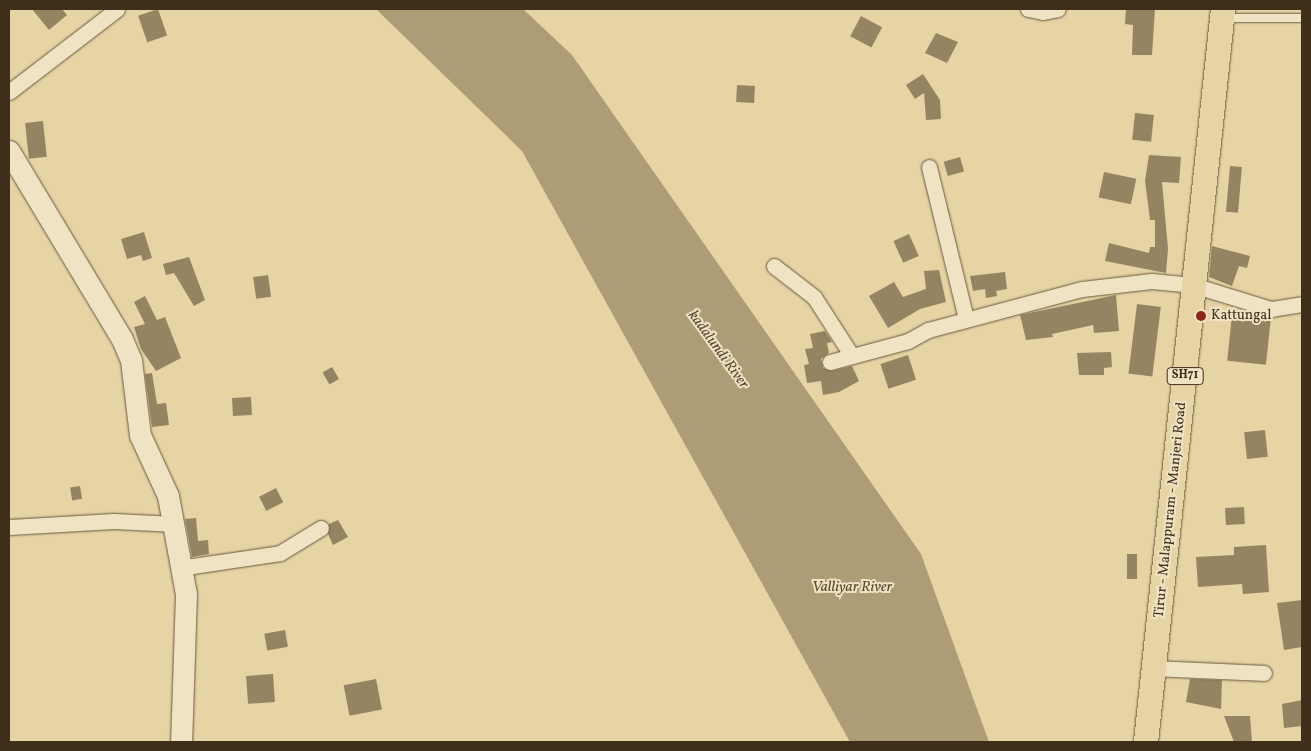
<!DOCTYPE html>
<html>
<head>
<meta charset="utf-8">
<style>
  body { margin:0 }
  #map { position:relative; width:1311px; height:751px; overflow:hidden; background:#e6d4a5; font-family:Vollkorn,serif }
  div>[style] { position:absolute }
  .water>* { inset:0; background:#ad9c76 }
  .building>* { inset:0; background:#958462; transform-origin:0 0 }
  .roads { filter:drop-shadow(0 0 1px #68583d) drop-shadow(0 0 1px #68583d) }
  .lane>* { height:8px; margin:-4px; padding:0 4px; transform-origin:4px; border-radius:4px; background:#efe3c4 }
  .street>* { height:15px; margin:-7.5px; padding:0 7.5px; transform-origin:7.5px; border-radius:7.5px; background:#efe3c4 }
  .secondary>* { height:21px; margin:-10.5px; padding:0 10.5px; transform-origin:10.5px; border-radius:10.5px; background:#efe3c4 }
  .primary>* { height:24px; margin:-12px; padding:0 12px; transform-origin:12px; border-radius:12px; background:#e6d4a5 }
  .dots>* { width:14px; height:14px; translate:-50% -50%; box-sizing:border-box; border:2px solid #efe3c4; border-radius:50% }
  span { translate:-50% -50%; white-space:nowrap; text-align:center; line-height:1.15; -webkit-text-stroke:4px #efe3c4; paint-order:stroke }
  .shield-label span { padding:1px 4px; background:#efe3c4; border:1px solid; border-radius:4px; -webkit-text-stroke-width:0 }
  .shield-label { font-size:12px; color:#3e2e1a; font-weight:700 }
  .poi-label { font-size:14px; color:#3e2e1a }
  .left { translate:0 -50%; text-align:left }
  .street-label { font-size:14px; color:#3e2e1a }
  .water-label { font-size:15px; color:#5a4a31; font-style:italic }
  .frame { position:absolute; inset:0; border:10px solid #3e2e1a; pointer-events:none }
</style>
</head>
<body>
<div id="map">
  <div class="water">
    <i style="clip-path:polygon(376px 9px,523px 9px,572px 55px,921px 554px,989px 742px,850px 742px,522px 151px)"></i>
  </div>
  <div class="building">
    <i style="clip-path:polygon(32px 9px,62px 9px,67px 15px,49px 30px)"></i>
    <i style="left:158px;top:9px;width:28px;height:21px;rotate:71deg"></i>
    <i style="clip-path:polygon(1126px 9px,1155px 9px,1152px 55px,1132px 55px,1133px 25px,1125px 24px)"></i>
    <i style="left:861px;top:16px;width:24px;height:23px;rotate:28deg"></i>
    <i style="clip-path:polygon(936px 33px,958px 42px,947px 63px,925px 53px)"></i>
    <i style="clip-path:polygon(923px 74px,940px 100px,941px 119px,926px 120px,924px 93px,915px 99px,906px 85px)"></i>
    <i style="left:737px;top:85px;width:18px;height:17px;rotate:3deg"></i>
    <i style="left:1135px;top:113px;width:19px;height:27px;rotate:6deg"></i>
    <i style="left:43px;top:121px;width:36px;height:18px;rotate:84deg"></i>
    <i style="clip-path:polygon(1149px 155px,1181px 157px,1179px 183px,1162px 182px,1168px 249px,1166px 273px,1105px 261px,1109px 243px,1149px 253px,1150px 247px,1155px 247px,1155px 220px,1150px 220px,1145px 181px)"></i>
    <i style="left:960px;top:157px;width:15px;height:17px;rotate:74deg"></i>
    <i style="left:1230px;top:166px;width:12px;height:46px;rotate:5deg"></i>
    <i style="left:1104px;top:172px;width:33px;height:26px;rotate:12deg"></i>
    <i style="clip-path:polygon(144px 232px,152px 258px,143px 261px,141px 255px,127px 259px,121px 239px)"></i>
    <i style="left:909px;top:234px;width:24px;height:17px;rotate:66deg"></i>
    <i style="clip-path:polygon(1212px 246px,1250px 256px,1247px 268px,1239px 266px,1232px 286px,1209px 277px)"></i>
    <i style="clip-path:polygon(189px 257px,205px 300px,194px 306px,174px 273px,166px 275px,163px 264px)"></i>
    <i style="clip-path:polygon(939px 270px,946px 302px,920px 309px,888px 328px,869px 296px,894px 282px,903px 297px,926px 289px,924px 271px)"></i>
    <i style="clip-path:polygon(1005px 272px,1007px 289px,996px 291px,997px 296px,986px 298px,985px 289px,973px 291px,970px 276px)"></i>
    <i style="left:268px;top:275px;width:22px;height:15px;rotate:82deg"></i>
    <i style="clip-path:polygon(1116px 295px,1119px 331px,1094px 333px,1093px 325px,1052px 334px,1053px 337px,1026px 340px,1020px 315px)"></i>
    <i style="clip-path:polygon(145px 296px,157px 320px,165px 317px,181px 358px,156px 371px,141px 349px,134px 327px,145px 324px,134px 302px)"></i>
    <i style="left:1137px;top:304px;width:24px;height:70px;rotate:7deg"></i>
    <i style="left:1232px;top:315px;width:39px;height:46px;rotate:6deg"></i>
    <i style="clip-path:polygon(825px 331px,832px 342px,827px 343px,829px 353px,821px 359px,823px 368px,832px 371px,852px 366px,859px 381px,839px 392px,823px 395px,821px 381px,807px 383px,804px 365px,809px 364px,805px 349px,813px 348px,810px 334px)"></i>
    <i style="clip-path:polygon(1111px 352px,1112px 367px,1104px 368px,1104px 375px,1079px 375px,1077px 353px)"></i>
    <i style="left:908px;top:355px;width:26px;height:29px;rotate:72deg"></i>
    <i style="left:332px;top:367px;width:14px;height:11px;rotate:60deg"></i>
    <i style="clip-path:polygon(152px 373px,157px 404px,166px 403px,169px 425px,152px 427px,145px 374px)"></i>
    <i style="left:251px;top:397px;width:18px;height:19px;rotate:87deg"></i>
    <i style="left:1265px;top:430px;width:27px;height:21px;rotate:84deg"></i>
    <i style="left:80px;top:486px;width:13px;height:10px;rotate:81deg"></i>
    <i style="left:276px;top:488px;width:16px;height:19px;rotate:63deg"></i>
    <i style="left:1244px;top:507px;width:17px;height:19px;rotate:87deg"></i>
    <i style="clip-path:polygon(196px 518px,198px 541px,208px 540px,209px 554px,192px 557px,185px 519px)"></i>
    <i style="clip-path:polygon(338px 520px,348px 537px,333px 545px,328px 534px,329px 524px)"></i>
    <i style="clip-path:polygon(1266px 545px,1269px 592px,1243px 594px,1242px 584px,1198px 587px,1196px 557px,1234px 555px,1234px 547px)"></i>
    <i style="left:1127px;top:554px;width:10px;height:25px"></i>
    <i style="clip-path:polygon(1302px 600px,1302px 647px,1284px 650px,1277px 603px)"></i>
    <i style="left:285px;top:630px;width:17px;height:21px;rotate:80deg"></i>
    <i style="left:273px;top:674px;width:28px;height:27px;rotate:86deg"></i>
    <i style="left:376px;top:679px;width:31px;height:33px;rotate:79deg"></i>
    <i style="clip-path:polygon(1190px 679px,1222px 680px,1221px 709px,1186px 702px)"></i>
    <i style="clip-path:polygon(1302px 700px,1302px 726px,1284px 728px,1282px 704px)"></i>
    <i style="clip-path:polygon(1224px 716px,1250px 716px,1252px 742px,1234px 742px)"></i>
  </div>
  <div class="roads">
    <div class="lane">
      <i style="left:1224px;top:18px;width:78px"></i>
    </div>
    <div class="street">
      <i style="left:1028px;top:9px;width:15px;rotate:11deg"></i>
      <i style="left:1043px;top:12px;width:15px;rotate:-11deg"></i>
      <i style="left:9px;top:92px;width:136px;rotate:-37.5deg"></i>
      <i style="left:929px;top:167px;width:156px;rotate:76.3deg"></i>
      <i style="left:774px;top:266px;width:51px;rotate:37.8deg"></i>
      <i style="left:814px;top:297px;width:70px;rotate:57.2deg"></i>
      <i style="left:830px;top:362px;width:81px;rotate:-15.1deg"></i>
      <i style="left:908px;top:341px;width:23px;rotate:-29deg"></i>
      <i style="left:928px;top:330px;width:159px;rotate:-14.9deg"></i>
      <i style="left:1082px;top:289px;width:70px;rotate:-6.5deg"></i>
      <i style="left:1152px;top:281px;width:41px;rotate:5.6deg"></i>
      <i style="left:1193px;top:285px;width:82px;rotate:17.1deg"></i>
      <i style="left:1271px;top:309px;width:31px;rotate:-9deg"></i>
      <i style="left:9px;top:527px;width:105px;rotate:-3.3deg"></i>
      <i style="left:114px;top:521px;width:61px;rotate:2.8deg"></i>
      <i style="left:179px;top:568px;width:102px;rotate:-8.4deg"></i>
      <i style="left:280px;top:553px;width:48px;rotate:-31.4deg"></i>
      <i style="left:1154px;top:668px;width:110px;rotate:2.6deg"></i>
    </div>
    <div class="secondary">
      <i style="left:9px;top:151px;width:219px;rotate:59deg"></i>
      <i style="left:122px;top:339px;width:23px;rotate:67deg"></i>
      <i style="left:131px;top:360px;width:76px;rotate:83.2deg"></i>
      <i style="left:140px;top:435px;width:67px;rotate:65.3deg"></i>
      <i style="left:168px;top:496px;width:100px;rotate:79.6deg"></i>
      <i style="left:186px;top:594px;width:148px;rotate:91.9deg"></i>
    </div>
    <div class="primary">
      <i style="left:1146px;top:742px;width:737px;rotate:-84deg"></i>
    </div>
  </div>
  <div class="dots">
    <i style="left:1201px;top:316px;background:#8f2418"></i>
  </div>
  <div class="shield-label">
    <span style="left:1185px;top:376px">SH71</span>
  </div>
  <div class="poi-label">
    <span class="left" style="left:1211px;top:316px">Kattungal</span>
  </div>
  <div class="street-label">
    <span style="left:1171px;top:510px;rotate:-84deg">Tirur - Malappuram - Manjeri Road</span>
  </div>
  <div class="water-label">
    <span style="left:718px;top:350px;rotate:54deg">kadalundi River</span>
    <span style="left:852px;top:588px">Valliyar River</span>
  </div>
  <div class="frame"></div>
</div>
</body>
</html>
